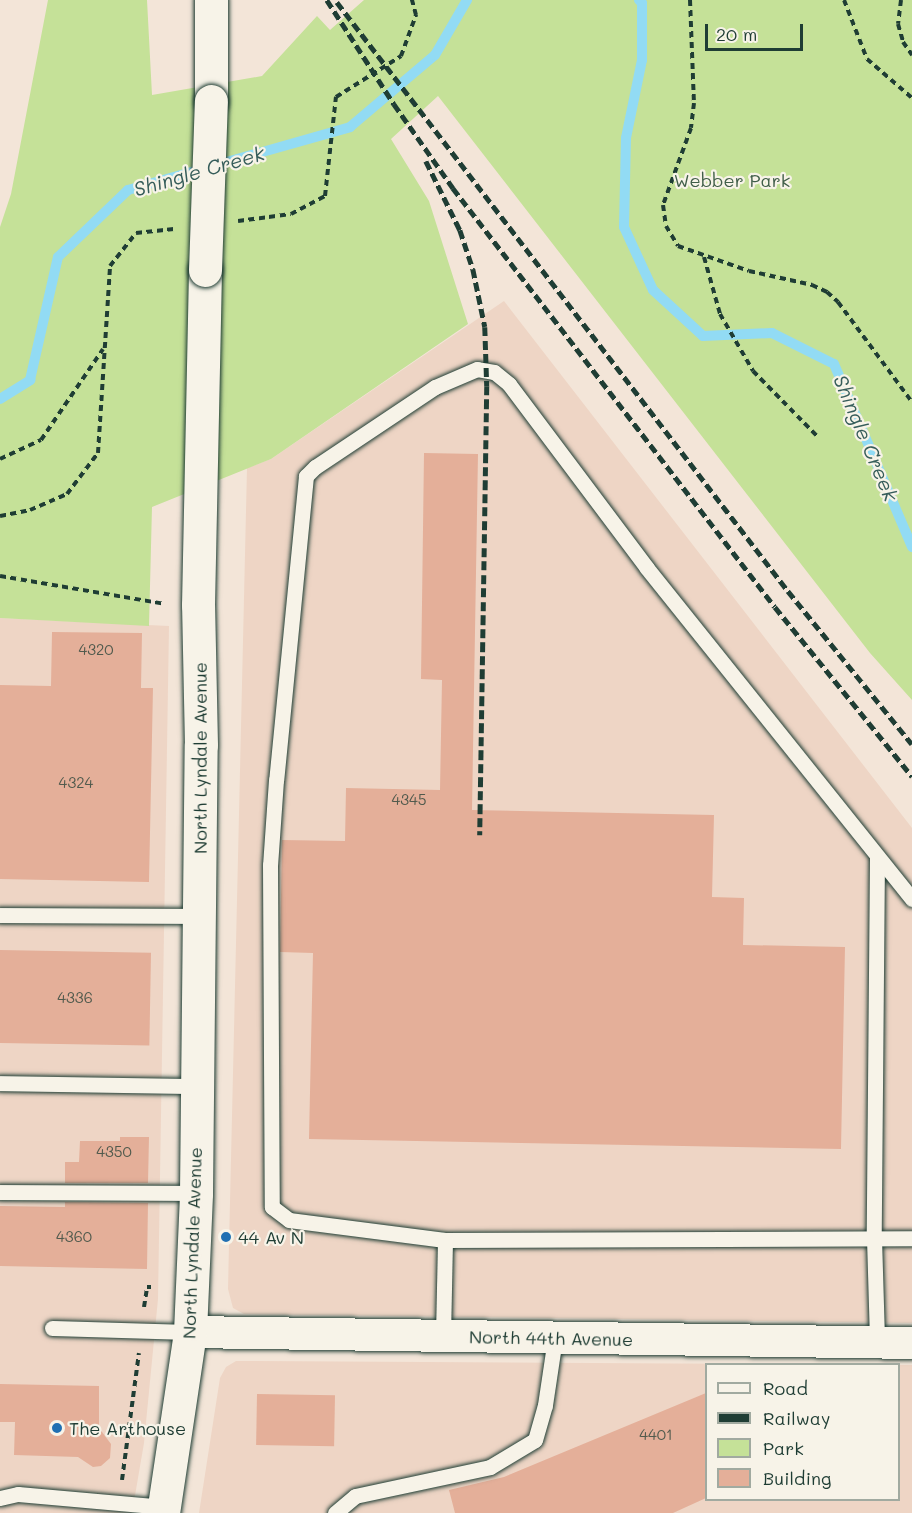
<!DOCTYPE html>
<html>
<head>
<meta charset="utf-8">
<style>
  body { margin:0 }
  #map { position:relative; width:912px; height:1513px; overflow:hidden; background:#f3e5d8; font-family:Mali,sans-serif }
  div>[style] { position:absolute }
  .built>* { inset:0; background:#eed5c5 }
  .green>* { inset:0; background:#c5e198 }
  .stream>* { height:10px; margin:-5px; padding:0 5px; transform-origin:5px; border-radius:5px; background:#92dbf4 }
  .building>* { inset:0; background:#e4af99; transform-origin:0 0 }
  .path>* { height:4px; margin-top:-2px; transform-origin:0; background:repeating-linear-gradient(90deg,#1f3d34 0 6px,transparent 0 10.5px) }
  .roads { filter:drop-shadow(0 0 2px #1f3d34) drop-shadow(0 0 2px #1f3d34) }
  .service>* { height:15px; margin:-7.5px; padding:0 7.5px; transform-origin:7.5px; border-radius:7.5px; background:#f7f3e8 }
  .minor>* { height:32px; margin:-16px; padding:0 16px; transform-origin:16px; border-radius:16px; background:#f7f3e8 }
  .tertiary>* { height:33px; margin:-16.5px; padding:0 16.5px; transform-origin:16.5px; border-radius:16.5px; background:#f7f3e8 }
  .rail>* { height:4.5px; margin-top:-2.25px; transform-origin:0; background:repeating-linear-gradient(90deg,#1f3d34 0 9px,transparent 0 13.5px) }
  .bridges { filter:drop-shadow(0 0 2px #1f3d34) drop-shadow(0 0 2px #1f3d34) }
  .tertiary-bridge>* { height:33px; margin:-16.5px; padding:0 16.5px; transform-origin:16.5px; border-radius:16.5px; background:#f7f3e8 }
  .dots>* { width:16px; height:16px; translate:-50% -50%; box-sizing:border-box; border:3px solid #f7f3e8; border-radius:50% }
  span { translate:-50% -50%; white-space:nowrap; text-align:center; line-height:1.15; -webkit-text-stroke:4.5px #f7f3e8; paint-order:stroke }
  .number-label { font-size:15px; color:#505a4d }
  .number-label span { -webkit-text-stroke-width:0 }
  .park-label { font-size:18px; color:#405e48 }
  .street-label { font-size:18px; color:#1f3d34 }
  .poi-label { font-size:18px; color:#1f3d34 }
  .left { translate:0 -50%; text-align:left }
  .water-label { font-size:20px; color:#365d5a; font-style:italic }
  .legend { position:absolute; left:705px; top:1363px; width:195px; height:138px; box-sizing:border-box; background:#f7f3e8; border:2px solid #a1aaa0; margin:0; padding:8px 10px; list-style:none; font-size:18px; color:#1f3d34 }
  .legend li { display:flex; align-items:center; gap:12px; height:30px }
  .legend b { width:30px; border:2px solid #a1aaa0 }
  .scale { position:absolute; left:705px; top:24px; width:98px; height:27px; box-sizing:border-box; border:3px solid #1f3d34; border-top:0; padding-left:8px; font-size:18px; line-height:21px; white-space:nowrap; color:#1f3d34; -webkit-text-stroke:4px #f7f3e8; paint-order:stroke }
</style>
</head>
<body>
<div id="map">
  <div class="built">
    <i style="clip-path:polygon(504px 301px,912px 828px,912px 1323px,244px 1314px,233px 1308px,228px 1289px,247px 468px,271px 459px)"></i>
    <i style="clip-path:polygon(0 618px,169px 626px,158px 1299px,144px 1443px,132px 1513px,0 1513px)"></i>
    <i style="clip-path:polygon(evenodd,236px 1361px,912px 1365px,912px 1513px,199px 1513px,220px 1378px,226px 1367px,236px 1361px,706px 1364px,898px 1364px,898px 1500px,706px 1500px,706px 1364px)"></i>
  </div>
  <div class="green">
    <i style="clip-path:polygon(48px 0,147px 0,152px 95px,262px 76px,317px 16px,330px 30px,364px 0,912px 0,912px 700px,870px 653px,438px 96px,391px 139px,429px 201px,468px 324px,271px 459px,152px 507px,149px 626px,0 618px,0 227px,11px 194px)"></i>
  </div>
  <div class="stream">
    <i style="left:639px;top:0;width:4px;rotate:45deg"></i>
    <i style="left:642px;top:3px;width:57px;rotate:90deg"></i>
    <i style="left:642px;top:60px;width:80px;rotate:101.6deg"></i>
    <i style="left:626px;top:138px;width:89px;rotate:91.3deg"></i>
    <i style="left:624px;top:227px;width:69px;rotate:65.3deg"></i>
    <i style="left:653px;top:290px;width:68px;rotate:42.6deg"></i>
    <i style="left:703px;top:336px;width:69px;rotate:-2.5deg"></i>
    <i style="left:772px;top:333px;width:69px;rotate:26.6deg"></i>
    <i style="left:834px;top:364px;width:199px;rotate:66.9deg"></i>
    <i style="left:0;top:399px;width:36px;rotate:-32deg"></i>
    <i style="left:30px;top:380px;width:126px;rotate:-77.2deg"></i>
    <i style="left:58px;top:257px;width:97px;rotate:-43.7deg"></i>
    <i style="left:128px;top:190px;width:231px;rotate:-15.8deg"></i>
    <i style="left:350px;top:127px;width:111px;rotate:-40.3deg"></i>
    <i style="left:435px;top:55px;width:64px;rotate:-59.8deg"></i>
  </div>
  <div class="building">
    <i style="clip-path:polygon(424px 453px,478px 454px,472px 810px,714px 815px,712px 897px,744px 898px,743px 945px,845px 947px,841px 1149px,309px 1139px,313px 953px,280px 952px,282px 840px,345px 841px,346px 788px,440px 790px,442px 680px,421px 679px)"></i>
    <i style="clip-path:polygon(52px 632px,142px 633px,141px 688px,153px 688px,149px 882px,0 879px,0 685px,51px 686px)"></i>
    <i style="left:0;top:950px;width:151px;height:93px;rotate:1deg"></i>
    <i style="clip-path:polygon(120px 1137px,149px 1137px,148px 1183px,65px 1183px,65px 1162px,79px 1162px,80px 1141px,120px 1141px)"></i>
    <i style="clip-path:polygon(65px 1202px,148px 1203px,147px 1269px,0 1266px,0 1206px,65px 1207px)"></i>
    <i style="clip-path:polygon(0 1384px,99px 1386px,99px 1428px,111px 1444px,110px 1458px,101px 1466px,93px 1467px,78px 1457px,14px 1455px,15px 1422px,0 1422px)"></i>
    <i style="clip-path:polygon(706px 1393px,706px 1498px,673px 1513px,455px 1513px,449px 1490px,504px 1477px)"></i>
    <i style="left:257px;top:1394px;width:78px;height:51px;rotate:1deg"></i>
  </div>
  <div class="path">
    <i style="left:690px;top:0;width:103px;rotate:87.8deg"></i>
    <i style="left:694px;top:103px;width:25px;rotate:97deg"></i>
    <i style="left:691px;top:128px;width:82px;rotate:110deg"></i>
    <i style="left:663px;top:205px;width:21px;rotate:82deg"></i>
    <i style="left:666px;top:226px;width:23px;rotate:59deg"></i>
    <i style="left:678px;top:246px;width:75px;rotate:19.4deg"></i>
    <i style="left:749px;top:271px;width:65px;rotate:12.5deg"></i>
    <i style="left:812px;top:285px;width:17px;rotate:25deg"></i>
    <i style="left:827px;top:292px;width:15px;rotate:42deg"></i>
    <i style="left:838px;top:302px;width:124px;rotate:53.5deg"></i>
    <i style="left:844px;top:0;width:63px;rotate:68.7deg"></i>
    <i style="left:867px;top:59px;width:60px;rotate:40.9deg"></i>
    <i style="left:901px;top:0;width:24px;rotate:97deg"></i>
    <i style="left:898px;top:24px;width:19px;rotate:74deg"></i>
    <i style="left:903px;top:42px;width:16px;rotate:55deg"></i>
    <i style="left:238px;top:221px;width:53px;rotate:-7.5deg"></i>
    <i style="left:291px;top:214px;width:38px;rotate:-28deg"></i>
    <i style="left:325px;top:196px;width:100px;rotate:-83.7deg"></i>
    <i style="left:336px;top:97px;width:77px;rotate:-32.2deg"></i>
    <i style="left:401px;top:56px;width:44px;rotate:-69.9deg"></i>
    <i style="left:416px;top:15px;width:16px;rotate:-105deg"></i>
    <i style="left:704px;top:257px;width:59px;rotate:74.3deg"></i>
    <i style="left:720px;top:314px;width:66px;rotate:59.9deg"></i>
    <i style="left:753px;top:371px;width:91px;rotate:45.4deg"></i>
    <i style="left:0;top:459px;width:45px;rotate:-24.9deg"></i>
    <i style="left:41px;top:440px;width:110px;rotate:-55.7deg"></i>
    <i style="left:0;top:516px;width:31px;rotate:-11deg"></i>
    <i style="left:30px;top:510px;width:40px;rotate:-23.4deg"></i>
    <i style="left:67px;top:494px;width:51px;rotate:-52.9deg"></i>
    <i style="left:98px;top:453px;width:187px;rotate:-86.3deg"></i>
    <i style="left:110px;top:266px;width:42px;rotate:-51.8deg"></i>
    <i style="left:136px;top:233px;width:38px;rotate:-6deg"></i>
    <i style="left:0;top:576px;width:167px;rotate:9.6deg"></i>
    <i style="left:144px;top:1307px;width:20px;rotate:-81deg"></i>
    <i style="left:147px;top:1287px;width:4px"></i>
    <i style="left:122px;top:1480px;width:128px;rotate:-82.4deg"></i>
  </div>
  <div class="roads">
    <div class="service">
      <i style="left:877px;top:858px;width:380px;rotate:90.5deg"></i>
      <i style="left:874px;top:1238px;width:104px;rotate:88.3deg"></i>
      <i style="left:912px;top:899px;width:424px;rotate:-128.7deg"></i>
      <i style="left:647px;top:568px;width:230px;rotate:-126.9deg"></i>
      <i style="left:509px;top:384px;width:19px;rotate:-141deg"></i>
      <i style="left:494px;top:372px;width:17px;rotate:-170deg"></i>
      <i style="left:477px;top:369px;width:46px;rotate:156.8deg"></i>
      <i style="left:435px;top:387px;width:144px;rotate:146.3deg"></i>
      <i style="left:315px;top:467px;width:13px;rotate:135deg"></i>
      <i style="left:306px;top:476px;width:305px;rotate:95.6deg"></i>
      <i style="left:276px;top:780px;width:85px;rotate:94deg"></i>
      <i style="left:270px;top:865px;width:342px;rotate:89.7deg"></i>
      <i style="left:272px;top:1207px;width:21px;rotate:37deg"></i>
      <i style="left:289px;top:1220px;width:157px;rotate:7.3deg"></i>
      <i style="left:445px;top:1240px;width:467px;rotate:-0.2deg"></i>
      <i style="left:0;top:915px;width:199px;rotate:0.3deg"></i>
      <i style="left:0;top:1083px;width:197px;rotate:0.9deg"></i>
      <i style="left:0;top:1192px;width:196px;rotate:0.3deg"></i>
      <i style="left:52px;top:1328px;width:138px;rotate:1.7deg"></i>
      <i style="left:443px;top:1336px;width:96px;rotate:-88.8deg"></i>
      <i style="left:0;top:1498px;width:18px;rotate:-13deg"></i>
      <i style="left:18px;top:1494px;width:147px;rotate:5.1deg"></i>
      <i style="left:335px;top:1513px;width:26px;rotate:-40deg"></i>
      <i style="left:355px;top:1496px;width:138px;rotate:-12.1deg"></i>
      <i style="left:490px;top:1467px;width:52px;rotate:-31deg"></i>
      <i style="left:535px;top:1440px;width:36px;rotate:-74deg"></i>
      <i style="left:545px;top:1405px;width:68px;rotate:-81.5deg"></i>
    </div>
    <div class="minor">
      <i style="left:190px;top:1332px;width:722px;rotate:0.87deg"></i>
    </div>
    <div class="tertiary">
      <i style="left:211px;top:101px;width:101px;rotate:-90deg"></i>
      <i style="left:163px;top:1513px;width:183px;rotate:-81.5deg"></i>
      <i style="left:190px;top:1332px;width:139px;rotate:-87.5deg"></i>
      <i style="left:196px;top:1193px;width:448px;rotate:-89.4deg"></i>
      <i style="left:201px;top:745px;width:140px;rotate:-91.2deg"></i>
      <i style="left:198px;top:605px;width:335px;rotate:-88.8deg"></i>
    </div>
  </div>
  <div class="rail">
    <i style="left:327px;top:0;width:124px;rotate:57.2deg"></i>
    <i style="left:394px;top:104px;width:103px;rotate:54.9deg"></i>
    <i style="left:453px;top:188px;width:528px;rotate:52.46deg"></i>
    <i style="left:775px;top:607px;width:218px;rotate:51deg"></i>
    <i style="left:337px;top:2px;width:742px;rotate:52.56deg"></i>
    <i style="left:788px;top:591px;width:197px;rotate:51deg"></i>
    <i style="left:426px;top:161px;width:77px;rotate:63.8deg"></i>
    <i style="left:460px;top:230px;width:41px;rotate:71.6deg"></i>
    <i style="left:473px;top:269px;width:59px;rotate:78.3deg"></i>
    <i style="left:485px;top:327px;width:59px;rotate:88.1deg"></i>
    <i style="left:487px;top:386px;width:449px;rotate:90.9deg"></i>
  </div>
  <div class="bridges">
    <div class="tertiary-bridge">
      <i style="left:205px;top:270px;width:169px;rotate:-88deg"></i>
    </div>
  </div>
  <div class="dots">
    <i style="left:226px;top:1237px;background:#1f6fb2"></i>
    <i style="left:57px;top:1428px;background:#1f6fb2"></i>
  </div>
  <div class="number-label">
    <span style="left:96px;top:650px">4320</span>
    <span style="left:76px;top:783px">4324</span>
    <span style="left:409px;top:800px">4345</span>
    <span style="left:75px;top:998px">4336</span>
    <span style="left:114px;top:1152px">4350</span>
    <span style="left:74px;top:1237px">4360</span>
    <span style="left:656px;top:1435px">4401</span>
  </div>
  <div class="park-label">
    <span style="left:732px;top:180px">Webber Park</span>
  </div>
  <div class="street-label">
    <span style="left:200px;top:758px;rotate:-90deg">North Lyndale Avenue</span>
    <span style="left:192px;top:1243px;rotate:-88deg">North Lyndale Avenue</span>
    <span style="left:551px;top:1338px;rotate:1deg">North 44th Avenue</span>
  </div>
  <div class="poi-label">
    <span class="left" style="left:238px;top:1237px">44 Av N</span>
    <span class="left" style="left:69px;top:1428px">The Arthouse</span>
  </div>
  <div class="water-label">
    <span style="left:199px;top:171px;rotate:-16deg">Shingle Creek</span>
    <span style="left:866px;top:438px;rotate:67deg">Shingle Creek</span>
  </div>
  <ul class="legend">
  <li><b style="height:8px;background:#f7f3e8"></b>Road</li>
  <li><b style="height:8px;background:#1f3d34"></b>Railway</li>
  <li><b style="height:16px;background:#c5e198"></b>Park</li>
  <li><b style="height:16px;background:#e4af99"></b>Building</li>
  </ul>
  <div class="scale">20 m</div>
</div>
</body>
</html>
